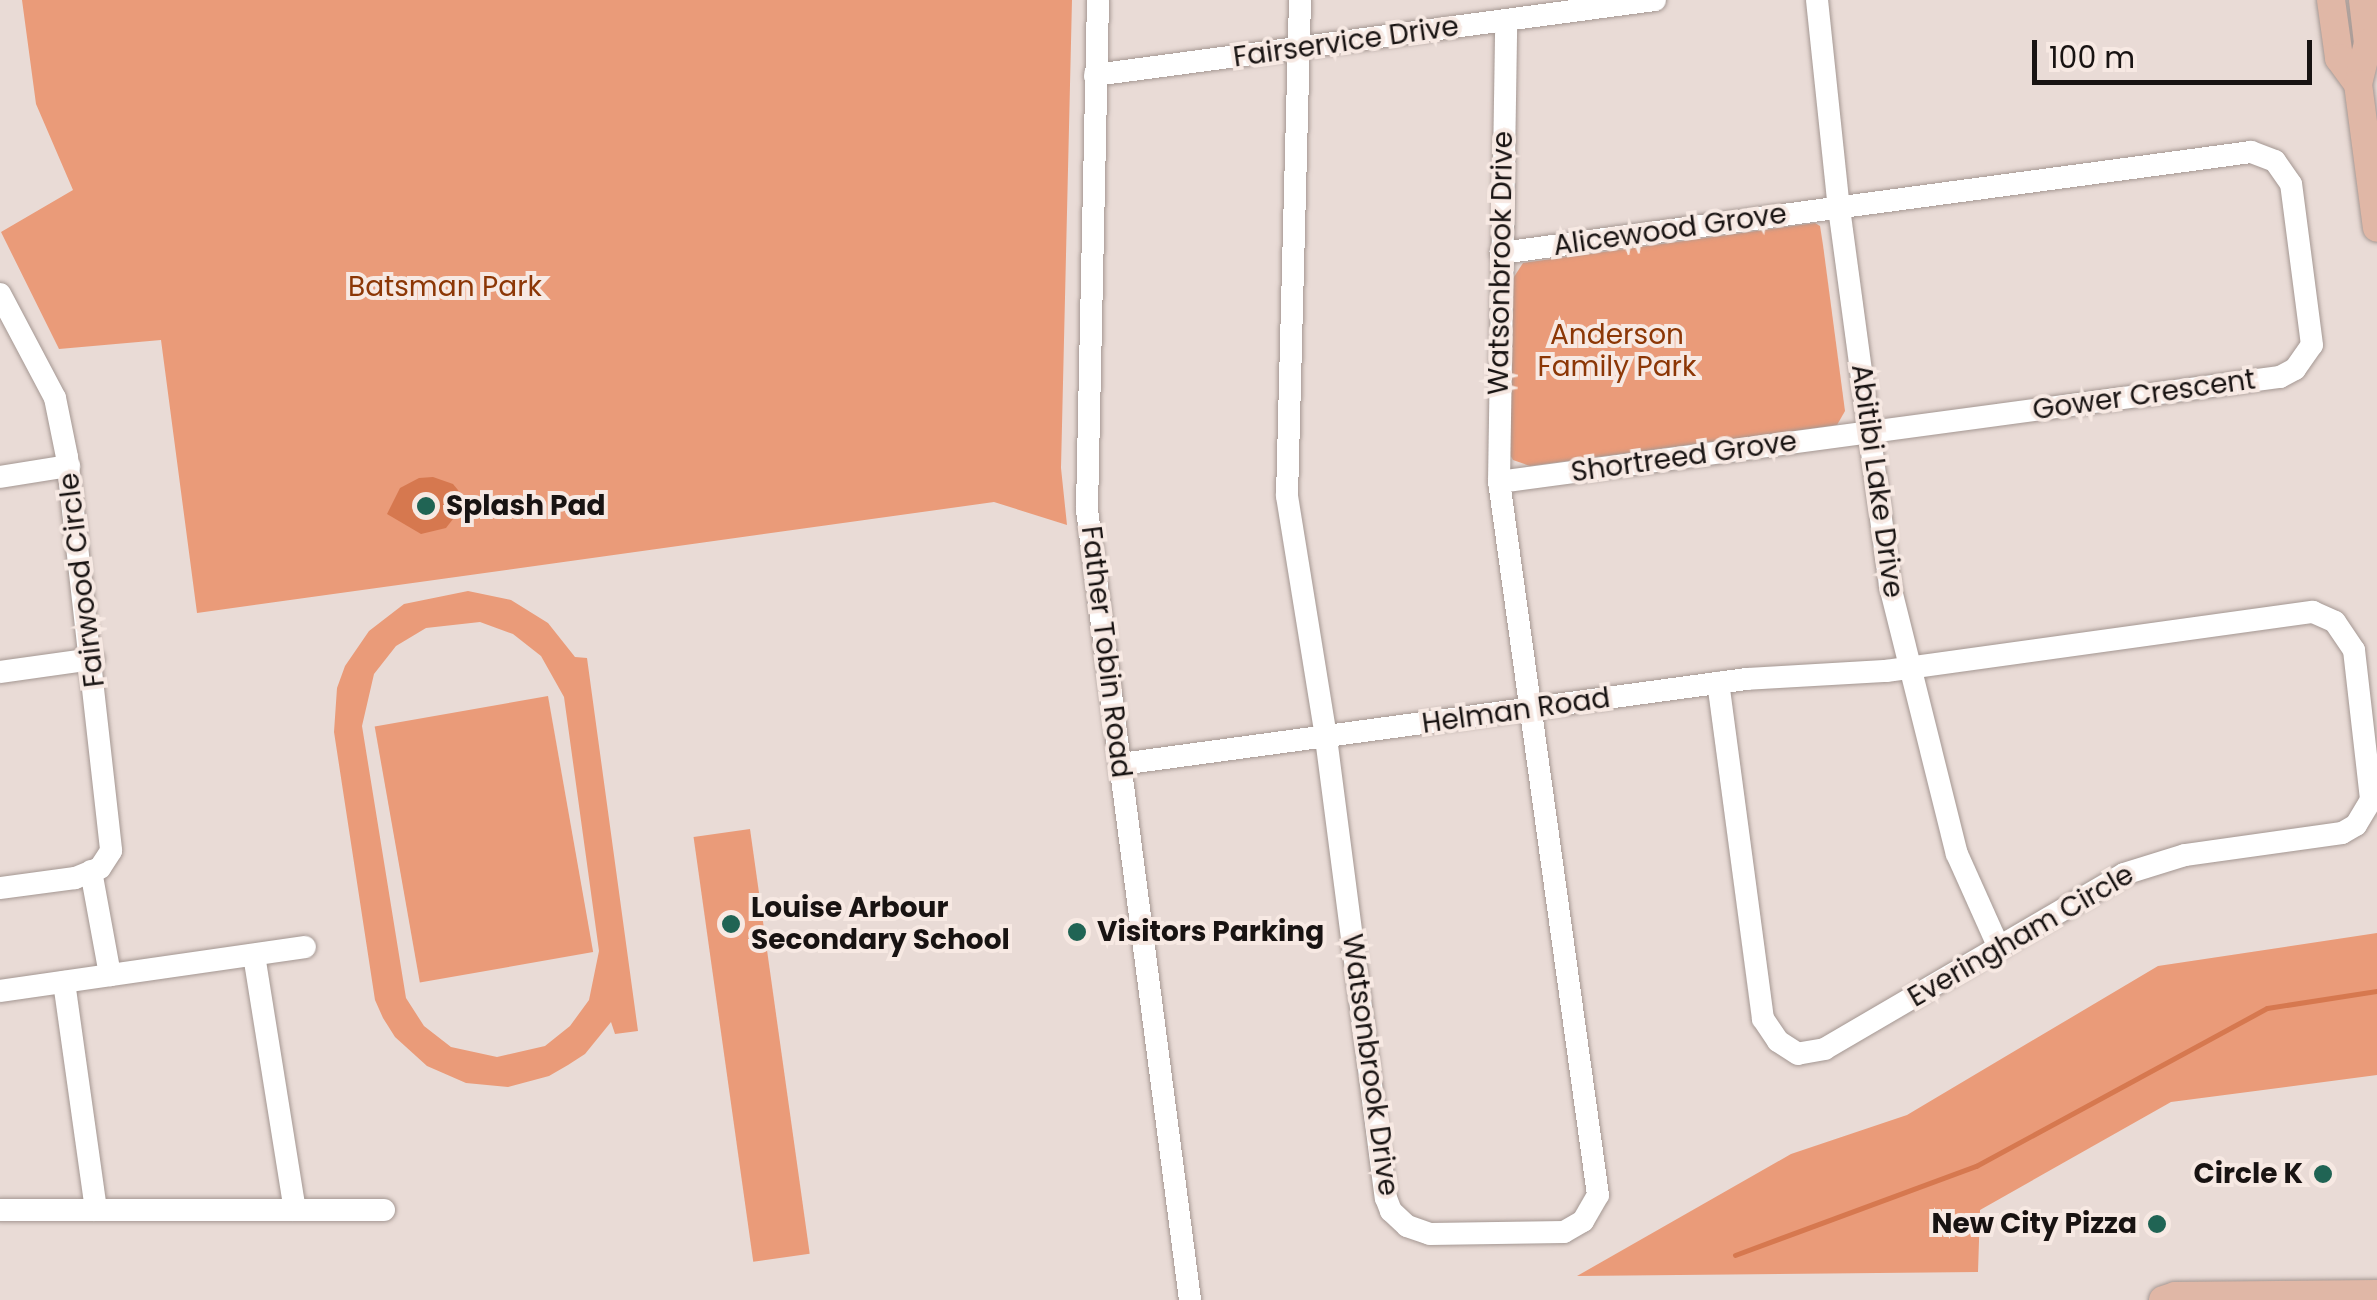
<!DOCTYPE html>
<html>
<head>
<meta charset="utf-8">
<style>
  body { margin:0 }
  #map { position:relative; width:2377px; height:1300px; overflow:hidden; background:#e9dbd6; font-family:Poppins,sans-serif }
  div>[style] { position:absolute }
  .green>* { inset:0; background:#ea9b79; transform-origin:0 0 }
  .water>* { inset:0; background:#d6784f }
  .stream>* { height:5px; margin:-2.5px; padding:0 2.5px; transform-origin:2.5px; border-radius:2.5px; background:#d6784f }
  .roads { filter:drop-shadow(0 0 2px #a49792) drop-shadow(0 0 2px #a49792) }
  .minor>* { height:22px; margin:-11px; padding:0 11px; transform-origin:11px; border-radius:11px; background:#fff }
  .major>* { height:28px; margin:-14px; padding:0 14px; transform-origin:14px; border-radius:14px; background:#e0b7a6 }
  .dots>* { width:28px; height:28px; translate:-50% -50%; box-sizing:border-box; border:5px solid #f7e9e3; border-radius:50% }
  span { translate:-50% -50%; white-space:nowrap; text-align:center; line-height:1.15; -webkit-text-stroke:8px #f7e9e3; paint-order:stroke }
  .street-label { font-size:28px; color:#181312 }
  .park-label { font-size:28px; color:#8c3706 }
  .poi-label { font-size:28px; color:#181312; font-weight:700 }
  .left { translate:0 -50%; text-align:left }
  .right { translate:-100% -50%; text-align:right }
  .scale { position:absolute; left:2032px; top:40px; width:280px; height:45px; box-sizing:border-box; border:5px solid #181312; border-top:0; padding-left:12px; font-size:30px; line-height:35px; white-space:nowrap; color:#181312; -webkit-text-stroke:8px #f7e9e3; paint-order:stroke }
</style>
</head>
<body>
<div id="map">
  <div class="green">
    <i style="clip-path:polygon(22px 0,1072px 0,1061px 468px,1067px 525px,994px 502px,197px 613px,161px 340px,59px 349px,1px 232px,73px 190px,36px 104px)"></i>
    <i style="clip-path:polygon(1815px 223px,1820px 226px,1823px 245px,1845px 411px,1837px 425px,1530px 466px,1513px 460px,1509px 453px,1512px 280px,1523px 263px)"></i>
    <i style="clip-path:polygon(evenodd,468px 591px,511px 600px,548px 623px,575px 657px,587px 658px,638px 1031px,615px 1034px,611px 1022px,585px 1054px,568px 1065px,549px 1076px,508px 1087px,466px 1083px,427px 1066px,395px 1037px,383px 1018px,375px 1000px,334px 732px,337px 688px,345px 666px,369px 631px,404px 604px,468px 591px,480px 622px,513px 634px,541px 656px,564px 697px,599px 951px,589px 1000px,570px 1026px,545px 1046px,497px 1057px,451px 1047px,424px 1026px,406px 998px,362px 726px,374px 674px,396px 646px,426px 628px,480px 622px)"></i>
    <i style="left:548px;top:696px;width:260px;height:176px;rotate:80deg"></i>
    <i style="left:750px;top:829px;width:429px;height:57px;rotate:82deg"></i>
    <i style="clip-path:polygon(2377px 933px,2377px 1075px,2171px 1102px,1980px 1210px,1978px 1272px,1577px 1276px,1791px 1154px,1907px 1115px,2158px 966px)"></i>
  </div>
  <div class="water">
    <i style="clip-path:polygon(433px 477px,453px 484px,467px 501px,446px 528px,421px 534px,387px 514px,400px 488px,419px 478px)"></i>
  </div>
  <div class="stream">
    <i style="left:1735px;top:1255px;width:257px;rotate:-20.3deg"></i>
    <i style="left:1976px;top:1166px;width:331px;rotate:-28.5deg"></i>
    <i style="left:2267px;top:1008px;width:111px;rotate:-8.8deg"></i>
  </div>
  <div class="roads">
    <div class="minor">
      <i style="left:1098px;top:0;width:510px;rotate:91.24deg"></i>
      <i style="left:1087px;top:510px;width:797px;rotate:82.57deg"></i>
      <i style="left:1300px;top:0;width:496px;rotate:91.5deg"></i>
      <i style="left:1287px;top:496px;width:245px;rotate:80.8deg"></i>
      <i style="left:1326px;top:738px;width:464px;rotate:82.6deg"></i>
      <i style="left:1386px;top:1198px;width:14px;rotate:69deg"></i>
      <i style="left:1391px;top:1211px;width:22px;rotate:43deg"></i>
      <i style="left:1407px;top:1226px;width:24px;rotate:19deg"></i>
      <i style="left:1430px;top:1234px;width:134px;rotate:-0.9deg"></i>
      <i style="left:1564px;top:1232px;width:22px;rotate:-30deg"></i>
      <i style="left:1583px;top:1221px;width:30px;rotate:-60deg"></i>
      <i style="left:1598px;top:1195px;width:720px;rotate:-97.9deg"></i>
      <i style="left:1499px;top:482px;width:462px;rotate:-89.1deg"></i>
      <i style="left:1817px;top:0;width:209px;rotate:84deg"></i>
      <i style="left:1839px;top:208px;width:381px;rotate:82.3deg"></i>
      <i style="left:1890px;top:586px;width:276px;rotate:76deg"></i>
      <i style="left:1957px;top:854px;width:103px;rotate:65.9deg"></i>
      <i style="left:1095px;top:75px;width:565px;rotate:-7.63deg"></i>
      <i style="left:0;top:294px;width:118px;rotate:62.1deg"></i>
      <i style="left:55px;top:398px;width:60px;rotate:78.5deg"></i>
      <i style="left:67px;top:457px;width:396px;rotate:83.6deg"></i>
      <i style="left:111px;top:851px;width:20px;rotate:123deg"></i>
      <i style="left:100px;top:868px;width:27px;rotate:158deg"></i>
      <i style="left:75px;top:878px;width:76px;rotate:172.4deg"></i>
      <i style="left:0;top:477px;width:70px;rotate:-9.1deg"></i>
      <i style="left:1499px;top:482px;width:788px;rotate:-7.66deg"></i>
      <i style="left:2280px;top:377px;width:17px;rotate:-28deg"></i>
      <i style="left:2295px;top:369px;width:29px;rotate:-55deg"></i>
      <i style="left:2312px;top:345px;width:162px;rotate:-97.4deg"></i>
      <i style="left:2291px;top:184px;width:28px;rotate:-125deg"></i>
      <i style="left:2275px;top:161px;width:26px;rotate:-159deg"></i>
      <i style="left:2251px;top:152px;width:757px;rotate:172.33deg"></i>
      <i style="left:0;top:672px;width:94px;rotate:-8deg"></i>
      <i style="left:1121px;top:764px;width:631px;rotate:-7.74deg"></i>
      <i style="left:1746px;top:679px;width:140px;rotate:-3.3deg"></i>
      <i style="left:1886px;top:671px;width:431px;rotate:-7.9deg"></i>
      <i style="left:2313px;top:612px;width:24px;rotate:24deg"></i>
      <i style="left:2335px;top:622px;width:34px;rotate:56deg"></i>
      <i style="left:2354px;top:650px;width:151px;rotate:83.5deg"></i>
      <i style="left:2371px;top:800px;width:29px;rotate:121deg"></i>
      <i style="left:2356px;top:825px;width:16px;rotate:150deg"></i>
      <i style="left:2342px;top:833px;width:159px;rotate:172deg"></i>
      <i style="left:2185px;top:855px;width:64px;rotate:162.7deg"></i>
      <i style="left:2124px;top:874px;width:346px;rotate:149.7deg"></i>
      <i style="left:1825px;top:1049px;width:27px;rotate:170deg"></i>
      <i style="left:1798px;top:1054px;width:24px;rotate:-147deg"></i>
      <i style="left:1778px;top:1041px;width:27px;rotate:-124deg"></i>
      <i style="left:1763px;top:1019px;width:339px;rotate:-97.6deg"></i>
      <i style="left:91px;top:871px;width:106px;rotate:79.6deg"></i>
      <i style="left:254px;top:955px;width:258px;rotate:80.9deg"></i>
      <i style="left:64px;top:982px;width:230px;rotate:82deg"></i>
      <i style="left:0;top:991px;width:308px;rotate:-8.2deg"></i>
      <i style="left:0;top:1210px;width:384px"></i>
    </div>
    <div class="major">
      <i style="left:2331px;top:0;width:59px;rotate:82.1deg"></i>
      <i style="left:2339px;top:58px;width:32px;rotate:54deg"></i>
      <i style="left:2363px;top:0;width:43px;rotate:83.4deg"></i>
      <i style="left:2368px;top:43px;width:42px;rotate:103.7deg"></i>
      <i style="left:2358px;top:84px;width:145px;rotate:82.5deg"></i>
      <i style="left:2163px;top:1300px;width:13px;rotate:-18deg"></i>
      <i style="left:2175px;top:1296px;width:202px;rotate:-0.6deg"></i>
    </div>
  </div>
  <div class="dots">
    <i style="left:426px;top:506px;background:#206454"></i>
    <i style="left:731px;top:924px;background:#206454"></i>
    <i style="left:1077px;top:932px;background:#206454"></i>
    <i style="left:2323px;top:1174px;background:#206454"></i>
    <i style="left:2157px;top:1224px;background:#206454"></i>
  </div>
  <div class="street-label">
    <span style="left:1346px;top:42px;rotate:-8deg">Fairservice Drive</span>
    <span style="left:1670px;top:230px;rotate:-8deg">Alicewood Grove</span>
    <span style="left:1501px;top:263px;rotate:-89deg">Watsonbrook Drive</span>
    <span style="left:2144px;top:395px;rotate:-8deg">Gower Crescent</span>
    <span style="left:1684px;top:457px;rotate:-8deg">Shortreed Grove</span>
    <span style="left:1877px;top:481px;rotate:82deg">Abitibi Lake Drive</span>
    <span style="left:82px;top:580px;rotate:-97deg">Fairwood Circle</span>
    <span style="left:1106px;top:652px;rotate:83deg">Father Tobin Road</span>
    <span style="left:1516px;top:711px;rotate:-8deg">Helman Road</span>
    <span style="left:2021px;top:936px;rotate:-30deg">Everingham Circle</span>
    <span style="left:1370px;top:1065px;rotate:82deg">Watsonbrook Drive</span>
  </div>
  <div class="park-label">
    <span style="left:445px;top:287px">Batsman Park</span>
    <span style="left:1617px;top:351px">Anderson<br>Family Park</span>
  </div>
  <div class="poi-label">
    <span class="left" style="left:446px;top:506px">Splash Pad</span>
    <span class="left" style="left:751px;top:924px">Louise Arbour<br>Secondary School</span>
    <span class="left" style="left:1097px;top:932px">Visitors Parking</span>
    <span class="right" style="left:2303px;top:1174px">Circle K</span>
    <span class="right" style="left:2137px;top:1224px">New City Pizza</span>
  </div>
  <div class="scale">100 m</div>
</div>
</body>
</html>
